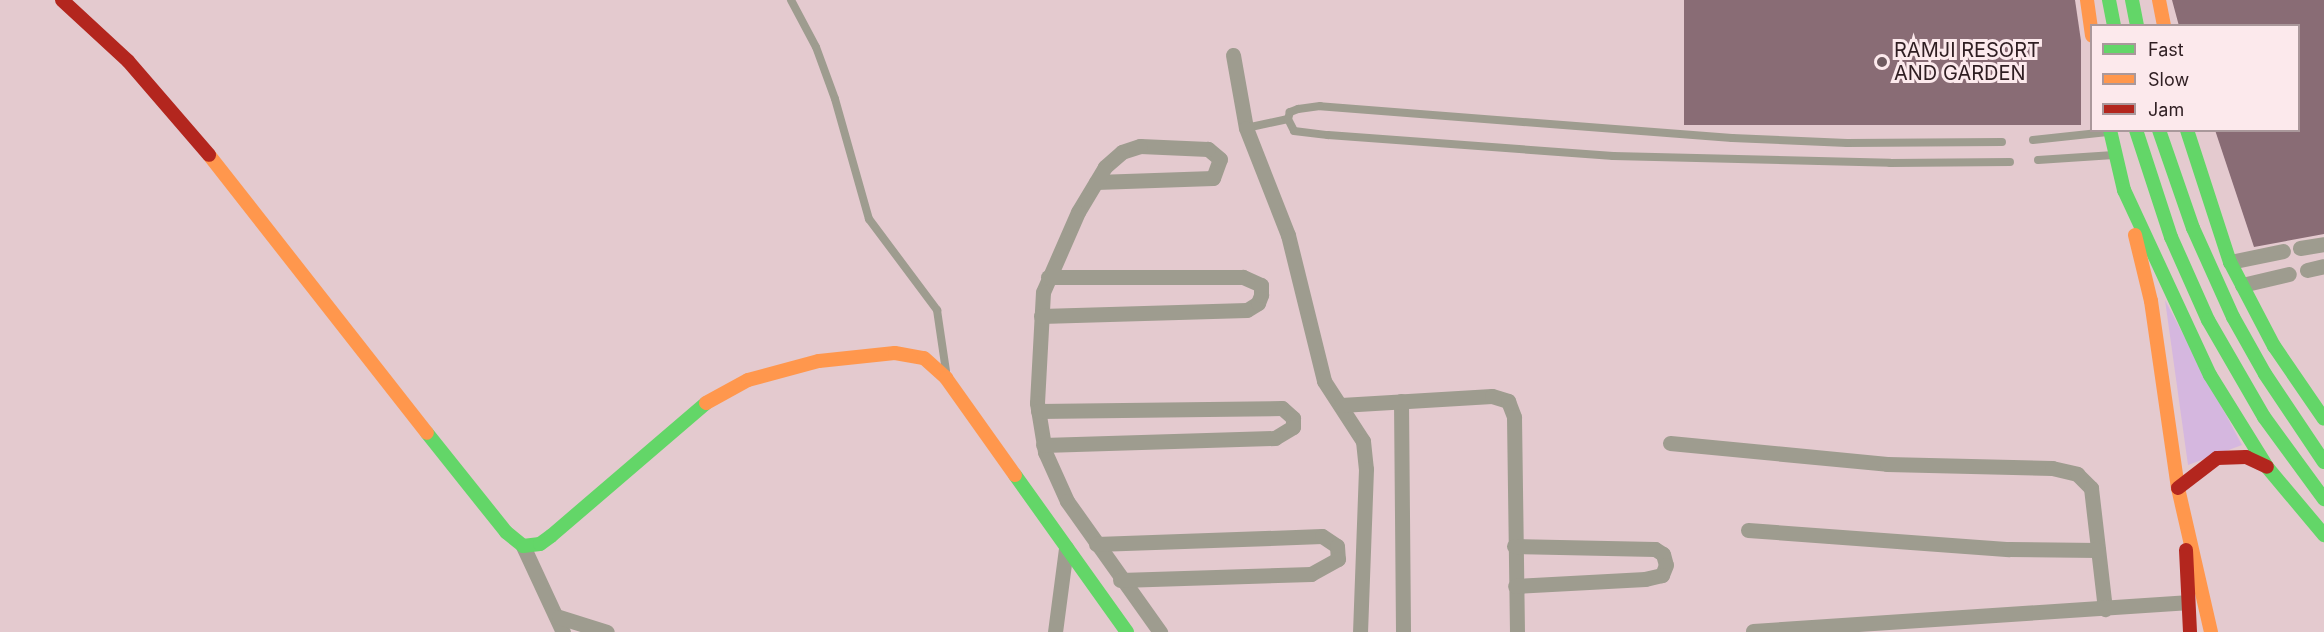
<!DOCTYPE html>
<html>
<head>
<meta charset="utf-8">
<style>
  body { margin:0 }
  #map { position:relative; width:2324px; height:632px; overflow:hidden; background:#e4cacf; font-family:Inter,sans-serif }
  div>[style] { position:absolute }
  .green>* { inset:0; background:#d5b7df }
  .building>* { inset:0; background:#896c75 }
  .lane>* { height:8px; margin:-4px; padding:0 4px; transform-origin:4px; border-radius:4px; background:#9e9c8f }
  .street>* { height:15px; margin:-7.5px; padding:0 7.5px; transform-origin:7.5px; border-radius:7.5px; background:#9e9c8f }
  .fast>* { height:14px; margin:-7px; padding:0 7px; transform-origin:7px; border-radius:7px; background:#63d668 }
  .slow>* { height:14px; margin:-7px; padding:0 7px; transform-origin:7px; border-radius:7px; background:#ff974d }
  .jam>* { height:14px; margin:-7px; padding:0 7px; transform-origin:7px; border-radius:7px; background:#b3261e }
  .dots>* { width:16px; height:16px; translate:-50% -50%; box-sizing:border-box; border:3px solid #fce9ec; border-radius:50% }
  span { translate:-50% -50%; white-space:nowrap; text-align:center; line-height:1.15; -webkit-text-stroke:6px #fce9ec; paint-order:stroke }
  .poi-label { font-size:20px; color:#2f1e22 }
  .left { translate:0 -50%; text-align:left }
  .legend { position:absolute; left:2090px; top:24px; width:210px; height:108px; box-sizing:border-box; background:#fce9ec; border:2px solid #aa989b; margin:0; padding:8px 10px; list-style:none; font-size:18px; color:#2f1e22 }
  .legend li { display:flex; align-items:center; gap:12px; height:30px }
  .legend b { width:30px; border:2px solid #aa989b }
</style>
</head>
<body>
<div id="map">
  <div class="green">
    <i style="clip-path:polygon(2165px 300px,2242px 445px,2188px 465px)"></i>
  </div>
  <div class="building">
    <i style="clip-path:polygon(1684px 0,2075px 0,2081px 41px,2081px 125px,1684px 125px)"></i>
    <i style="clip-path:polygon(2172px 0,2324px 0,2324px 234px,2254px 247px,2215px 130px,2298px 130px,2298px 26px,2179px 26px)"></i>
  </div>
  <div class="lane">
    <i style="left:791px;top:0;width:53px;rotate:62deg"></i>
    <i style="left:816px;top:47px;width:55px;rotate:69.9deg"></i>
    <i style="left:835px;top:99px;width:125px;rotate:74.2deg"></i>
    <i style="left:869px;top:219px;width:114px;rotate:53.2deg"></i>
    <i style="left:937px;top:310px;width:62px;rotate:81.6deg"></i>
    <i style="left:1246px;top:128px;width:43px;rotate:-12.1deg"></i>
    <i style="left:2033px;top:140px;width:75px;rotate:-6.1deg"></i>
    <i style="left:2002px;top:142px;width:155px;rotate:179.6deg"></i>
    <i style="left:1847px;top:143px;width:115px;rotate:-177.5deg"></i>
    <i style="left:1732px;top:138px;width:413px;rotate:-175.6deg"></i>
    <i style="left:1320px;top:106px;width:22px;rotate:172deg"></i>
    <i style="left:1298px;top:109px;width:9px;rotate:159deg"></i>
    <i style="left:1290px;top:112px;width:7px;rotate:106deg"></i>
    <i style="left:1288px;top:119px;width:13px;rotate:63deg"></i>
    <i style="left:1294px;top:131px;width:34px;rotate:7deg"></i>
    <i style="left:1328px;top:135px;width:286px;rotate:4.2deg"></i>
    <i style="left:1613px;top:156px;width:277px;rotate:1.4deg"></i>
    <i style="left:1890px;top:163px;width:120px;rotate:-0.5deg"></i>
    <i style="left:2038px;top:160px;width:76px;rotate:-3.8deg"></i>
  </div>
  <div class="street">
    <i style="left:1233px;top:55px;width:74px;rotate:79.9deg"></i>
    <i style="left:1246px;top:128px;width:115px;rotate:68.6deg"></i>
    <i style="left:1288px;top:235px;width:150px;rotate:76.1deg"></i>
    <i style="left:1324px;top:381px;width:72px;rotate:57deg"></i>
    <i style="left:1363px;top:441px;width:28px;rotate:84deg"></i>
    <i style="left:1366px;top:469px;width:163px;rotate:92.1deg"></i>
    <i style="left:1096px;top:182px;width:117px;rotate:-2deg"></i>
    <i style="left:1213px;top:178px;width:20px;rotate:-70deg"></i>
    <i style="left:1220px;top:159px;width:16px;rotate:-140deg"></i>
    <i style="left:1208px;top:149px;width:68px;rotate:-177.5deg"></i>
    <i style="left:1140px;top:146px;width:19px;rotate:162deg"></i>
    <i style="left:1122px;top:152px;width:23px;rotate:139deg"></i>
    <i style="left:1105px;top:167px;width:52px;rotate:121deg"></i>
    <i style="left:1078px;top:212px;width:87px;rotate:113.6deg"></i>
    <i style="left:1043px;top:292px;width:111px;rotate:93.1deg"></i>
    <i style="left:1037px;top:403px;width:50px;rotate:80.7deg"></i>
    <i style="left:1045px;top:452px;width:54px;rotate:65.8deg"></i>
    <i style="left:1067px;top:501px;width:161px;rotate:54.6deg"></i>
    <i style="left:2300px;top:248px;width:24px;rotate:-9deg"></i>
    <i style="left:2230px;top:262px;width:54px;rotate:-11.7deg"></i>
    <i style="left:2307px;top:270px;width:17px;rotate:-13deg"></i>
    <i style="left:2242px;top:285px;width:48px;rotate:-13.2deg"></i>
    <i style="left:1041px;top:316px;width:206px;rotate:-1.7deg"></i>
    <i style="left:1247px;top:310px;width:13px;rotate:-32deg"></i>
    <i style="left:1258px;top:303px;width:9px;rotate:-69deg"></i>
    <i style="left:1261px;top:295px;width:10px;rotate:-90deg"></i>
    <i style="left:1261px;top:285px;width:20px;rotate:-156deg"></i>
    <i style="left:1243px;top:277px;width:195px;rotate:180deg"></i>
    <i style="left:1401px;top:401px;width:231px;rotate:89.5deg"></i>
    <i style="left:1341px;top:405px;width:151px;rotate:-3.4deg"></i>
    <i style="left:1492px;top:396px;width:17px;rotate:17deg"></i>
    <i style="left:1508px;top:401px;width:17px;rotate:69deg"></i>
    <i style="left:1514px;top:417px;width:215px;rotate:89.2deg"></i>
    <i style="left:1038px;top:411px;width:244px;rotate:-0.7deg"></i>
    <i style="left:1282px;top:408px;width:15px;rotate:42deg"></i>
    <i style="left:1293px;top:418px;width:9px;rotate:90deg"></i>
    <i style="left:1293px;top:427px;width:21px;rotate:149deg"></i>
    <i style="left:1275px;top:438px;width:232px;rotate:178.3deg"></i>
    <i style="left:1670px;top:443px;width:218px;rotate:5.5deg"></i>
    <i style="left:1887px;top:464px;width:165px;rotate:1.4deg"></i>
    <i style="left:2052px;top:468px;width:26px;rotate:13deg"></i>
    <i style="left:2077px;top:474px;width:20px;rotate:45deg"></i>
    <i style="left:2091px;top:488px;width:122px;rotate:83.4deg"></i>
    <i style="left:1748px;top:530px;width:262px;rotate:4.2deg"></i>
    <i style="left:2009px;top:549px;width:89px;rotate:0.6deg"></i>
    <i style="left:1096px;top:544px;width:226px;rotate:-2deg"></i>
    <i style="left:1322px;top:536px;width:18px;rotate:34deg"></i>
    <i style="left:1337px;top:546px;width:13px;rotate:86deg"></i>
    <i style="left:1338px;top:559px;width:31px;rotate:151deg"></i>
    <i style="left:1311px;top:574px;width:191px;rotate:178.2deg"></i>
    <i style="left:523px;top:546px;width:95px;rotate:65.1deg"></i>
    <i style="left:1514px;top:546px;width:141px;rotate:1.2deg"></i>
    <i style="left:1655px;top:549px;width:9px;rotate:32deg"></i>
    <i style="left:1663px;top:554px;width:11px;rotate:75deg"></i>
    <i style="left:1666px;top:565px;width:11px;rotate:112deg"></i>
    <i style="left:1662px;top:575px;width:17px;rotate:167deg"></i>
    <i style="left:1645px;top:579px;width:130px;rotate:176.9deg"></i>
    <i style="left:559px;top:617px;width:50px;rotate:17.4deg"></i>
    <i style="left:1753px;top:631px;width:434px;rotate:-3.8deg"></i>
    <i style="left:1055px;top:632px;width:85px;rotate:-82.5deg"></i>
  </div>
  <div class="fast">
    <i style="left:2109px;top:0;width:26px;rotate:79deg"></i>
    <i style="left:2132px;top:0;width:26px;rotate:79deg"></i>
    <i style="left:2110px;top:130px;width:62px;rotate:76.9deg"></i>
    <i style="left:2124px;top:190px;width:204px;rotate:65.1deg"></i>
    <i style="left:2210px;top:375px;width:108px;rotate:58.2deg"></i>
    <i style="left:2267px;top:467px;width:89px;rotate:50deg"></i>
    <i style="left:2136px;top:130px;width:113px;rotate:71.9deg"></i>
    <i style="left:2171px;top:237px;width:91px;rotate:66deg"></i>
    <i style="left:2208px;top:320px;width:112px;rotate:60deg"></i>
    <i style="left:2264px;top:417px;width:102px;rotate:53.8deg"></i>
    <i style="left:2159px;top:130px;width:104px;rotate:70.9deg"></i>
    <i style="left:2193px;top:228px;width:98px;rotate:65.8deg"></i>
    <i style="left:2233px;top:317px;width:65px;rotate:60.7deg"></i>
    <i style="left:2265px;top:374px;width:106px;rotate:56.2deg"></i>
    <i style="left:2187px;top:130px;width:139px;rotate:72deg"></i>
    <i style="left:2230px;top:262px;width:95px;rotate:62.4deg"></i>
    <i style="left:2274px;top:346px;width:88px;rotate:55.6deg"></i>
    <i style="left:427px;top:433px;width:127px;rotate:51.4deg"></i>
    <i style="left:506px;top:532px;width:22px;rotate:39deg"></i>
    <i style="left:523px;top:546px;width:17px;rotate:-7deg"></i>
    <i style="left:540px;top:544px;width:14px;rotate:-36deg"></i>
    <i style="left:551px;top:536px;width:204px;rotate:-40.6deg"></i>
    <i style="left:1015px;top:475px;width:193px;rotate:54.5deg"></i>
  </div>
  <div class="slow">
    <i style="left:2087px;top:0;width:36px;rotate:82deg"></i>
    <i style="left:2159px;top:0;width:26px;rotate:79deg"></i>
    <i style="left:209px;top:155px;width:353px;rotate:51.9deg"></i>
    <i style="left:2135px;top:235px;width:68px;rotate:76.4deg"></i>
    <i style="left:2151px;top:301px;width:189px;rotate:81.8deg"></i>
    <i style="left:2178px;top:488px;width:148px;rotate:77.1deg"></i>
    <i style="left:706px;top:403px;width:48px;rotate:-28.7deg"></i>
    <i style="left:748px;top:380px;width:73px;rotate:-15deg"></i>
    <i style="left:819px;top:361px;width:76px;rotate:-6deg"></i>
    <i style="left:895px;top:353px;width:29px;rotate:10deg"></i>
    <i style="left:924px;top:358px;width:30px;rotate:42deg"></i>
    <i style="left:946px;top:378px;width:119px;rotate:54.6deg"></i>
  </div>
  <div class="jam">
    <i style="left:62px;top:0;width:90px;rotate:42.7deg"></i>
    <i style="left:128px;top:61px;width:124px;rotate:49.2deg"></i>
    <i style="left:2178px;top:488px;width:49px;rotate:-37.6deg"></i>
    <i style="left:2217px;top:458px;width:29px;rotate:-2deg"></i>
    <i style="left:2246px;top:457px;width:23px;rotate:25deg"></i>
    <i style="left:2186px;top:550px;width:82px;rotate:87.2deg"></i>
  </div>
  <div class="dots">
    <i style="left:1882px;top:62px;background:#6e5a5f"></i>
  </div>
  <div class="poi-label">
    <span class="left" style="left:1894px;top:62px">RAMJI RESORT<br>AND GARDEN</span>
  </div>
  <ul class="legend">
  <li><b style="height:8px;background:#63d668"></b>Fast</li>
  <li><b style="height:8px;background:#ff974d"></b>Slow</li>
  <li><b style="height:8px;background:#b3261e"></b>Jam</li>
  </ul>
</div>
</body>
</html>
